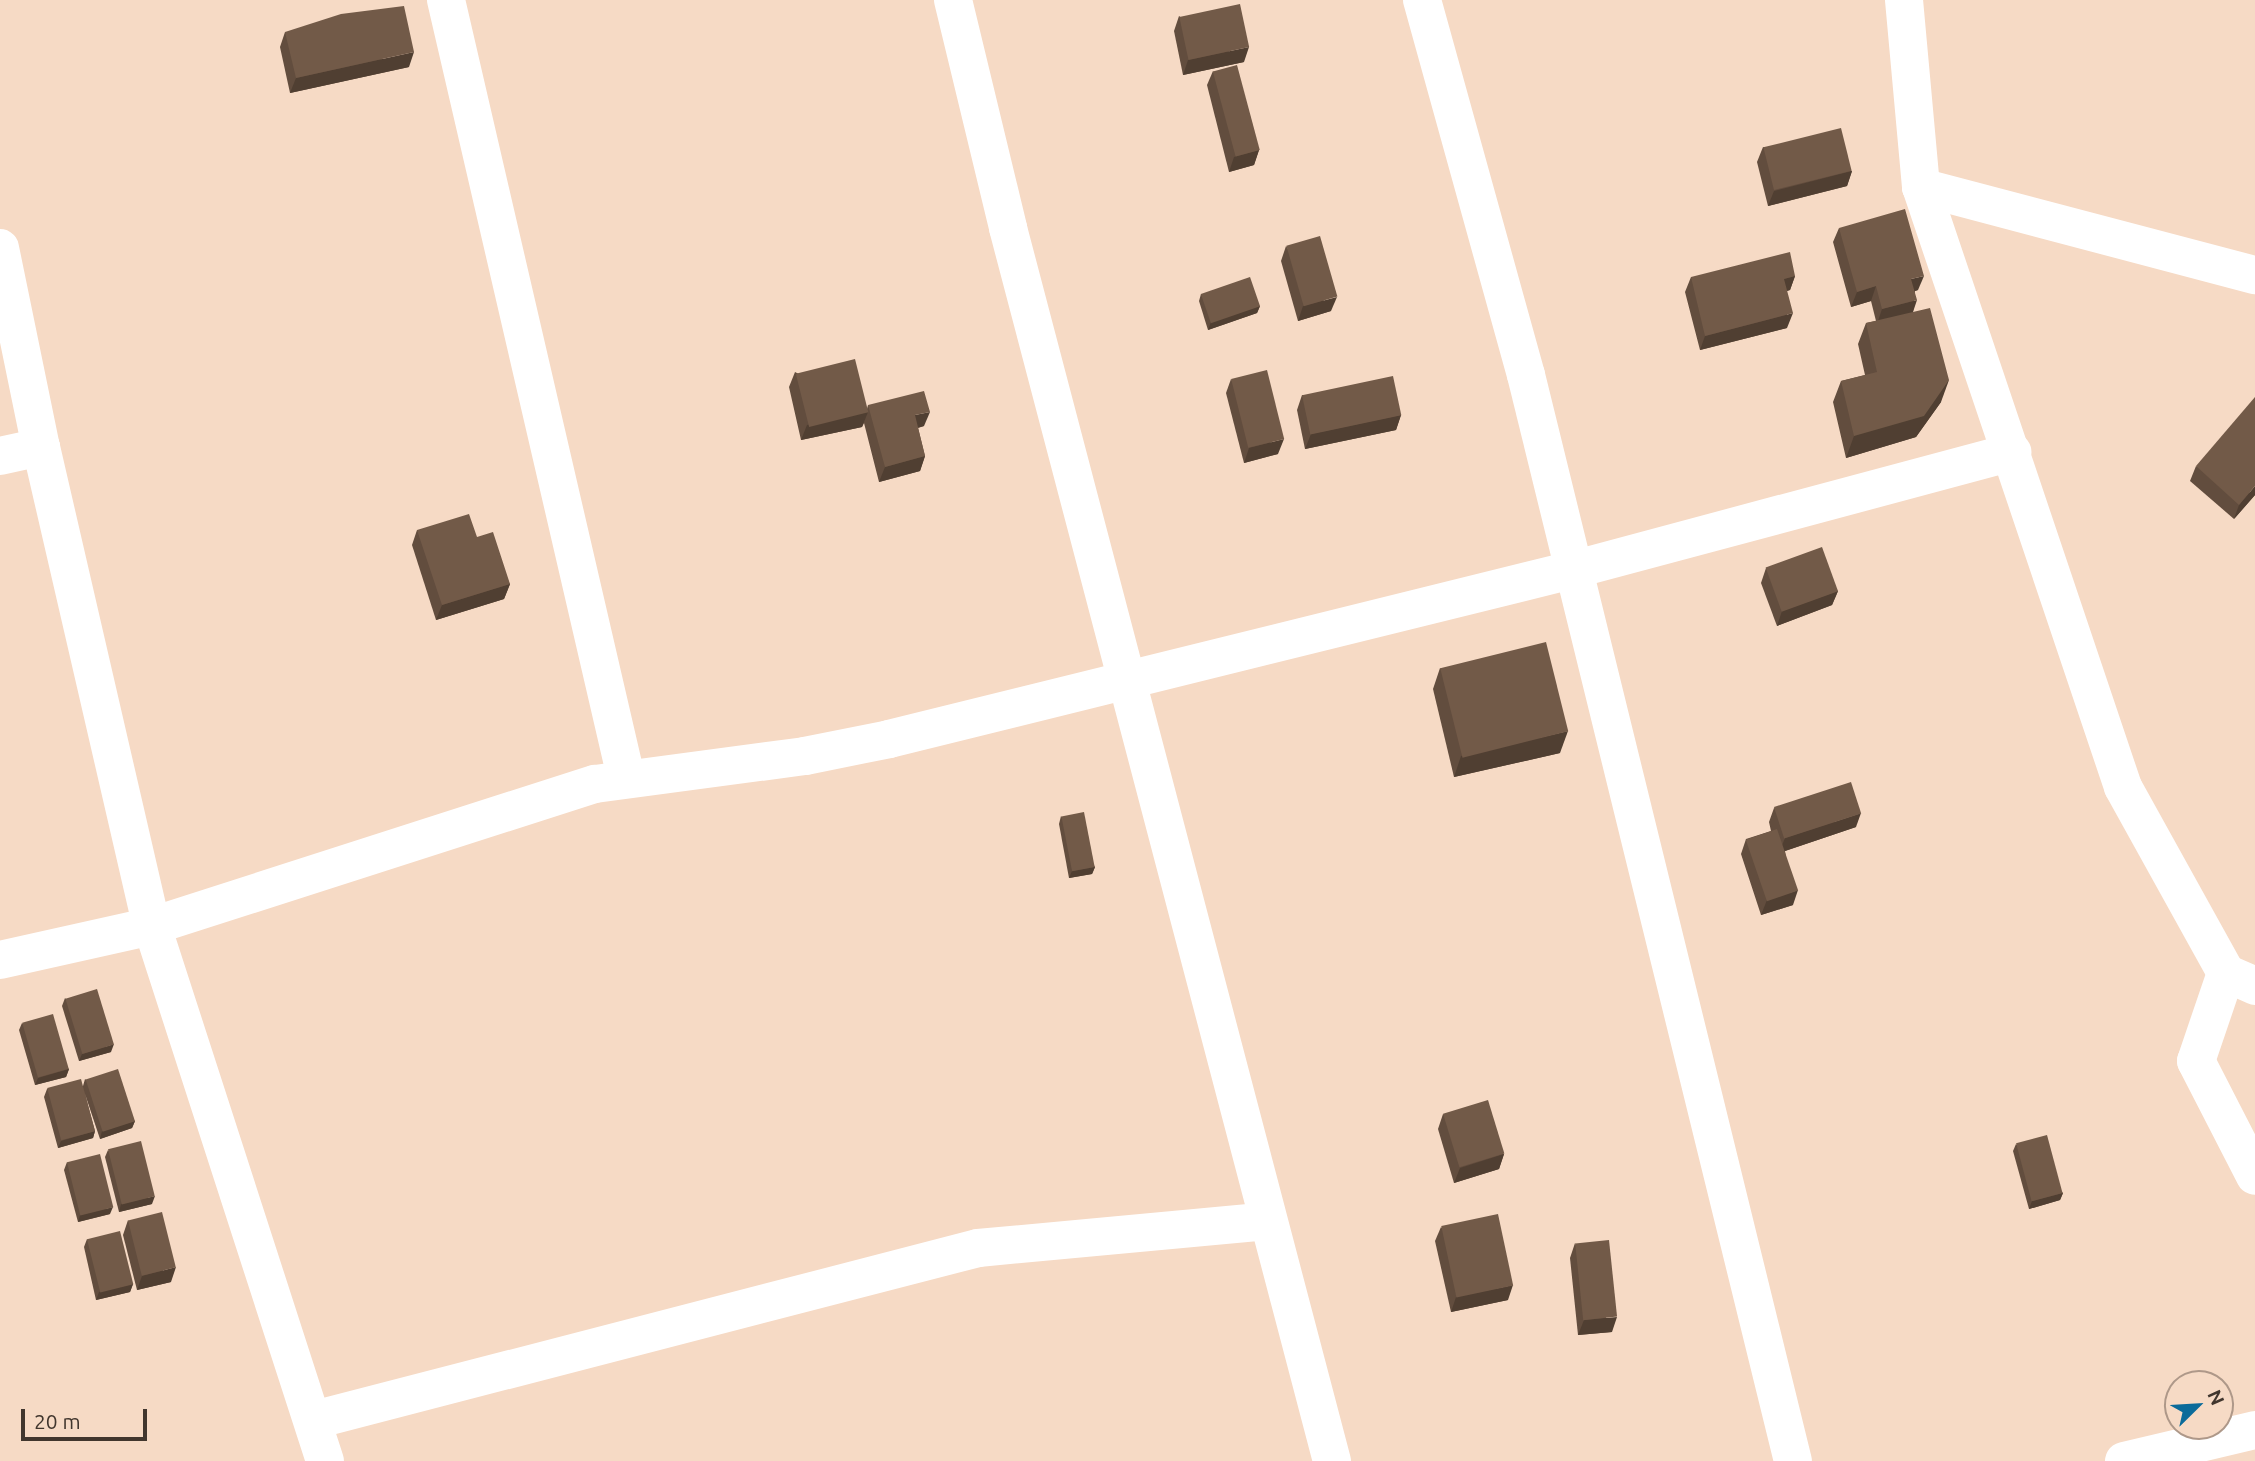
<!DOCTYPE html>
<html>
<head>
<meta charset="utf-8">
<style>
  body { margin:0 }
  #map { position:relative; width:2255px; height:1461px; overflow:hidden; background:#f6dac5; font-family:Ubuntu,sans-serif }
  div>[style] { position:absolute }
  .minor>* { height:38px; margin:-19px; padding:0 19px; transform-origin:19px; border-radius:19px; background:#fff }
  .wall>* { inset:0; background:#624d3e }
  .shaded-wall>* { inset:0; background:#503f32 }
  .building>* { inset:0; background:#725a48; transform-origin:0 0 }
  span { translate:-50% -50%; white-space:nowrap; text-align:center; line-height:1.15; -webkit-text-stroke:7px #f6dac5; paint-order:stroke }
  .north { position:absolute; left:2164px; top:1370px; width:70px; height:70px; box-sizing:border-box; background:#f6dac5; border:2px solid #ae9889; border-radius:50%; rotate:66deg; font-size:19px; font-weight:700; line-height:28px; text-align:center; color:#41362e }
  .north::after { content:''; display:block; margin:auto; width:24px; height:32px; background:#0b6b9a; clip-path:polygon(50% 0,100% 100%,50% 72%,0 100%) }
  .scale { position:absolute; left:21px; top:1409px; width:126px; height:32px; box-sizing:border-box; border:4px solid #41362e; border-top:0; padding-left:9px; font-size:21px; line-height:24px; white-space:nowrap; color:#41362e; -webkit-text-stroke:5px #f6dac5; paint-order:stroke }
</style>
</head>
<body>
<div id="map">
  <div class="minor">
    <i style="left:446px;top:0;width:798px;rotate:76.96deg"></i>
    <i style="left:953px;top:0;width:235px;rotate:76.4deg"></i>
    <i style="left:1008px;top:228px;width:1275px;rotate:75.28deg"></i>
    <i style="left:1422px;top:0;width:389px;rotate:74.5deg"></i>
    <i style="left:1526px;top:375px;width:1118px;rotate:76.19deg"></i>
    <i style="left:1904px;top:0;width:188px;rotate:84.8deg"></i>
    <i style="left:1921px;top:187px;width:633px;rotate:71.39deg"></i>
    <i style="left:2123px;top:787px;width:213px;rotate:61deg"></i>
    <i style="left:2226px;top:973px;width:93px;rotate:108.8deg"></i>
    <i style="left:2196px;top:1061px;width:129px;rotate:62.8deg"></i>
    <i style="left:1921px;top:187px;width:345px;rotate:14.8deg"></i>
    <i style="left:0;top:248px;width:203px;rotate:78.4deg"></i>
    <i style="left:41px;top:447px;width:492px;rotate:77deg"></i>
    <i style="left:152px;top:926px;width:562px;rotate:72.08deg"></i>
    <i style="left:0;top:456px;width:42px;rotate:-12.4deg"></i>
    <i style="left:0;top:960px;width:156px;rotate:-12.6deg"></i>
    <i style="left:152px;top:926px;width:465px;rotate:-17.8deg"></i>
    <i style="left:595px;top:784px;width:212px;rotate:-7.6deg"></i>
    <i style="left:805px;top:756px;width:86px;rotate:-11.4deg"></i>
    <i style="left:889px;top:739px;width:704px;rotate:-13.9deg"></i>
    <i style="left:1572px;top:570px;width:456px;rotate:-15deg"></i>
    <i style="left:2226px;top:973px;width:32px;rotate:24deg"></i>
    <i style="left:314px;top:1420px;width:686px;rotate:-14.52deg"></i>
    <i style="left:978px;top:1248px;width:291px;rotate:-5.3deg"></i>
    <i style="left:2124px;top:1461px;width:135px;rotate:-13.3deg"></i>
  </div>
  <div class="wall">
    <i style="clip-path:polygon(1179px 16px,1244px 62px,1183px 75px,1174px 31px)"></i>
    <i style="clip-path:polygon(285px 32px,409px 67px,290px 93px,280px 47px)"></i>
    <i style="clip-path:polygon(1213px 71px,1259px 150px,1254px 165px,1229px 172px,1207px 85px)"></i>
    <i style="clip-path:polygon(1763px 147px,1852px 171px,1847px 186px,1768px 206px,1757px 162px)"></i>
    <i style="clip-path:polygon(1839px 228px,1918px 290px,1915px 291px,1913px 312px,1941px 402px,1916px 437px,1846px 458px,1833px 402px,1841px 381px,1865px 375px,1858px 344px,1866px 323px,1876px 321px,1871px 301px,1851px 307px,1833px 242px)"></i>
    <i style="clip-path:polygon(1286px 246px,1331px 311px,1298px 321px,1281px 261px)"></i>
    <i style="clip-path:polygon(1795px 276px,1790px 290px,1787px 291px,1787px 328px,1700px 350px,1685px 292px,1691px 277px)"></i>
    <i style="clip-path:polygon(1201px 294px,1260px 306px,1257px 313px,1208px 330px,1199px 301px)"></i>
    <i style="clip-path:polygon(795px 372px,867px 409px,868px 405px,924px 426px,918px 428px,925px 456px,920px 471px,879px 482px,864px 423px,862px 427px,801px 440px,789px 387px)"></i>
    <i style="clip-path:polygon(1231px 379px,1278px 454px,1244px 463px,1226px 393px)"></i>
    <i style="clip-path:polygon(1302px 395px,1401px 415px,1396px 430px,1305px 449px,1297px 410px)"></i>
    <i style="clip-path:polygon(2196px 466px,2255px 495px,2234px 519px,2190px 481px)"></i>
    <i style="clip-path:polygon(417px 530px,477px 537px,510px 584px,504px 599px,436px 620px,412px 545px)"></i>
    <i style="clip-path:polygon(1766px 568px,1838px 591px,1832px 605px,1777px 626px,1761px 583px)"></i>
    <i style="clip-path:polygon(1440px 668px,1560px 753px,1454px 777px,1433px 689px)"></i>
    <i style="clip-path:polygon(1774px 808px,1856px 827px,1785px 851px,1793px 905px,1761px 915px,1741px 854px,1746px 839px,1771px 831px,1769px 822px)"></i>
    <i style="clip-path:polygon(1061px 816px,1095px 867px,1092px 874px,1069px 878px,1059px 824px)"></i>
    <i style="clip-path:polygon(65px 998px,111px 1052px,79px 1061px,62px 1006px)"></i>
    <i style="clip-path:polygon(22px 1023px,69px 1069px,66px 1077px,35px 1085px,19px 1030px)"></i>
    <i style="clip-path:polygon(85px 1079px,135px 1121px,132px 1128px,100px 1139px,85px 1094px,95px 1131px,93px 1138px,58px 1148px,44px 1097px,47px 1089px,83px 1086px)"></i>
    <i style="clip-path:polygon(1443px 1114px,1504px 1154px,1499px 1169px,1454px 1183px,1438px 1129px)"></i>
    <i style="clip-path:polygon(2016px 1144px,2063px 1193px,2060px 1200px,2029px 1209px,2013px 1151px)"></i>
    <i style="clip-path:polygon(108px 1150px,152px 1204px,119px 1212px,105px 1157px)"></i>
    <i style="clip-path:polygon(67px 1162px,110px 1214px,78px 1222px,64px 1170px)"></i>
    <i style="clip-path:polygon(128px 1220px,171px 1282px,137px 1290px,123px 1235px)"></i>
    <i style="clip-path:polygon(1441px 1227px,1508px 1300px,1451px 1312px,1435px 1241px)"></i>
    <i style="clip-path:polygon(87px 1239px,133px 1284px,130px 1292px,96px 1300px,84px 1247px)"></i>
    <i style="clip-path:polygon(1575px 1243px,1612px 1332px,1578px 1335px,1570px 1258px)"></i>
  </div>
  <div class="shaded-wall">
    <i style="clip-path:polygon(1249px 47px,1244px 62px,1183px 75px,1188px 60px)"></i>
    <i style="clip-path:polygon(414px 52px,409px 67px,290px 93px,296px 78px)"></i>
    <i style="clip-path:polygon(1259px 150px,1254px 165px,1229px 172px,1234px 157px)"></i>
    <i style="clip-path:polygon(1852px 171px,1847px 186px,1768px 206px,1774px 191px)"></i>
    <i style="clip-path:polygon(1795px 276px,1790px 290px,1778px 293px,1784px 279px)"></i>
    <i style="clip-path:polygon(1924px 276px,1918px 290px,1905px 294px,1911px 279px)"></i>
    <i style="clip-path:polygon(1876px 286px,1871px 301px,1851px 307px,1857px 292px)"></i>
    <i style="clip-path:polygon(1337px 297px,1331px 311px,1298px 321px,1303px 306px)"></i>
    <i style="clip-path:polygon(1917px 300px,1912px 315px,1877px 324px,1882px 309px)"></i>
    <i style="clip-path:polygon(1260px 306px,1257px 313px,1208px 330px,1211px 322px)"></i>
    <i style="clip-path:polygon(1793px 313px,1787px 328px,1700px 350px,1705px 336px)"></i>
    <i style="clip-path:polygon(1949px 380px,1941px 402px,1916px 437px,1846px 458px,1854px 436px)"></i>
    <i style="clip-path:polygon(868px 412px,862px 427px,801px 440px,807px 425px)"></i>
    <i style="clip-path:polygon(930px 412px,924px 426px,909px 430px,915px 415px)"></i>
    <i style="clip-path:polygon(1401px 415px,1396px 430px,1305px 449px,1311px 434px)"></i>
    <i style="clip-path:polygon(1284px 439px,1278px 454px,1244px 463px,1249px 448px)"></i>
    <i style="clip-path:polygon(925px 456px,920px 471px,879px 482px,885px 467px)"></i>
    <i style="clip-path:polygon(2255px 486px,2255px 495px,2234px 519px,2239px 505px)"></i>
    <i style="clip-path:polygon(510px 584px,504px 599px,436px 620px,442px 605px)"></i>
    <i style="clip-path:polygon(1838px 591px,1832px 605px,1777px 626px,1782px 611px)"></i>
    <i style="clip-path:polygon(1568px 731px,1560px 753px,1454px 777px,1461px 756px)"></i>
    <i style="clip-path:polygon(1861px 813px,1856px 827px,1779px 853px,1785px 838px)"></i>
    <i style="clip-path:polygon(1095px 867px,1092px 874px,1069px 878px,1072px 871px)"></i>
    <i style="clip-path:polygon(1798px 890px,1793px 905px,1761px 915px,1767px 900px)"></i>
    <i style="clip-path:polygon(114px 1044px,111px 1052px,79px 1061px,82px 1054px)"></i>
    <i style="clip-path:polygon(69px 1069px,66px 1077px,35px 1085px,38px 1078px)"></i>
    <i style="clip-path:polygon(135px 1121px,132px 1128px,100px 1139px,102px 1131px)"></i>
    <i style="clip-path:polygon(95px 1131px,93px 1138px,58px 1148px,61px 1141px)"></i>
    <i style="clip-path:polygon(1504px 1154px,1499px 1169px,1454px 1183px,1460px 1168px)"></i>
    <i style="clip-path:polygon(2063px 1193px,2060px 1200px,2029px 1209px,2032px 1201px)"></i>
    <i style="clip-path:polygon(155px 1196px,152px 1204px,119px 1212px,121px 1204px)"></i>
    <i style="clip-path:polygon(113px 1207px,110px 1214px,78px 1222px,80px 1215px)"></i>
    <i style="clip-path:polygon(176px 1267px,171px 1282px,137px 1290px,142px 1276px)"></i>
    <i style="clip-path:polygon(133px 1284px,130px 1292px,96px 1300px,99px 1292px)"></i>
    <i style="clip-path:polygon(1513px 1285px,1508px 1300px,1451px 1312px,1456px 1297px)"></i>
    <i style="clip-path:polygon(1617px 1317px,1612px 1332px,1578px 1335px,1584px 1320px)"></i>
  </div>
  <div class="building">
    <i style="left:1240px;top:4px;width:44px;height:62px;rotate:78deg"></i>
    <i style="clip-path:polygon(404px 6px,414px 52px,296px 78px,285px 32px,341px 14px)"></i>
    <i style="left:1237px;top:65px;width:88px;height:25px;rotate:75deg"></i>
    <i style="left:1841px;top:128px;width:44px;height:80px;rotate:76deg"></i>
    <i style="clip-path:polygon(1905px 209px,1924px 276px,1911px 279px,1917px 300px,1882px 309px,1876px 286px,1857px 292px,1839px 228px)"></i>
    <i style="left:1320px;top:236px;width:63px;height:35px;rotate:74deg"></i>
    <i style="clip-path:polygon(1790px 252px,1795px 276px,1784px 279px,1793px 313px,1705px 336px,1691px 277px)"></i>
    <i style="left:1250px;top:277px;width:31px;height:52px;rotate:71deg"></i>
    <i style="clip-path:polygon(1930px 308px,1949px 380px,1924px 416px,1854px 436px,1841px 381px,1877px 372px,1866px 323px)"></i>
    <i style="left:855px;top:359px;width:55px;height:61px;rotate:76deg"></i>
    <i style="left:1267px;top:370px;width:71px;height:37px;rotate:76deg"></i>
    <i style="left:1393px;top:376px;width:40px;height:93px;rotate:78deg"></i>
    <i style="clip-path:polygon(924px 391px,930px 412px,915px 415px,925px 456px,885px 467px,868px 405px)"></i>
    <i style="clip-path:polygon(2255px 397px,2255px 486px,2239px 505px,2196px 466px)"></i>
    <i style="clip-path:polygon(469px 514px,477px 537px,493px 532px,510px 584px,442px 605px,417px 530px)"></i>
    <i style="left:1822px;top:547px;width:47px;height:60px;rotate:70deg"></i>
    <i style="left:1546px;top:642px;width:92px;height:109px;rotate:76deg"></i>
    <i style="left:1851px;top:782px;width:33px;height:81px;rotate:72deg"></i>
    <i style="left:1084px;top:812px;width:56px;height:23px;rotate:79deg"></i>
    <i style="left:1777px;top:829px;width:65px;height:33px;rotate:71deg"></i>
    <i style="left:97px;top:989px;width:58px;height:33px;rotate:73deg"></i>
    <i style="left:53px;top:1014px;width:57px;height:32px;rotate:74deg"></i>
    <i style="left:118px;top:1069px;width:55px;height:34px;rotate:72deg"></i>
    <i style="left:81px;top:1079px;width:54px;height:35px;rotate:75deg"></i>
    <i style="left:1488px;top:1100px;width:56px;height:47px;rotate:73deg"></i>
    <i style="left:2047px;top:1135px;width:60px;height:32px;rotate:75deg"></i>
    <i style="left:141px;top:1141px;width:57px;height:34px;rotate:76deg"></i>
    <i style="left:100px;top:1154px;width:55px;height:34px;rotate:76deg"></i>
    <i style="left:162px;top:1212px;width:57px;height:35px;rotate:76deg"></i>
    <i style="left:1498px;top:1214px;width:73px;height:58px;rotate:78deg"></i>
    <i style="left:120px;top:1231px;width:55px;height:34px;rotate:76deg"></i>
    <i style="left:1609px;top:1240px;width:77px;height:34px;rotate:84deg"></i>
  </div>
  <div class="north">N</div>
  <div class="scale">20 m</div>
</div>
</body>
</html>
